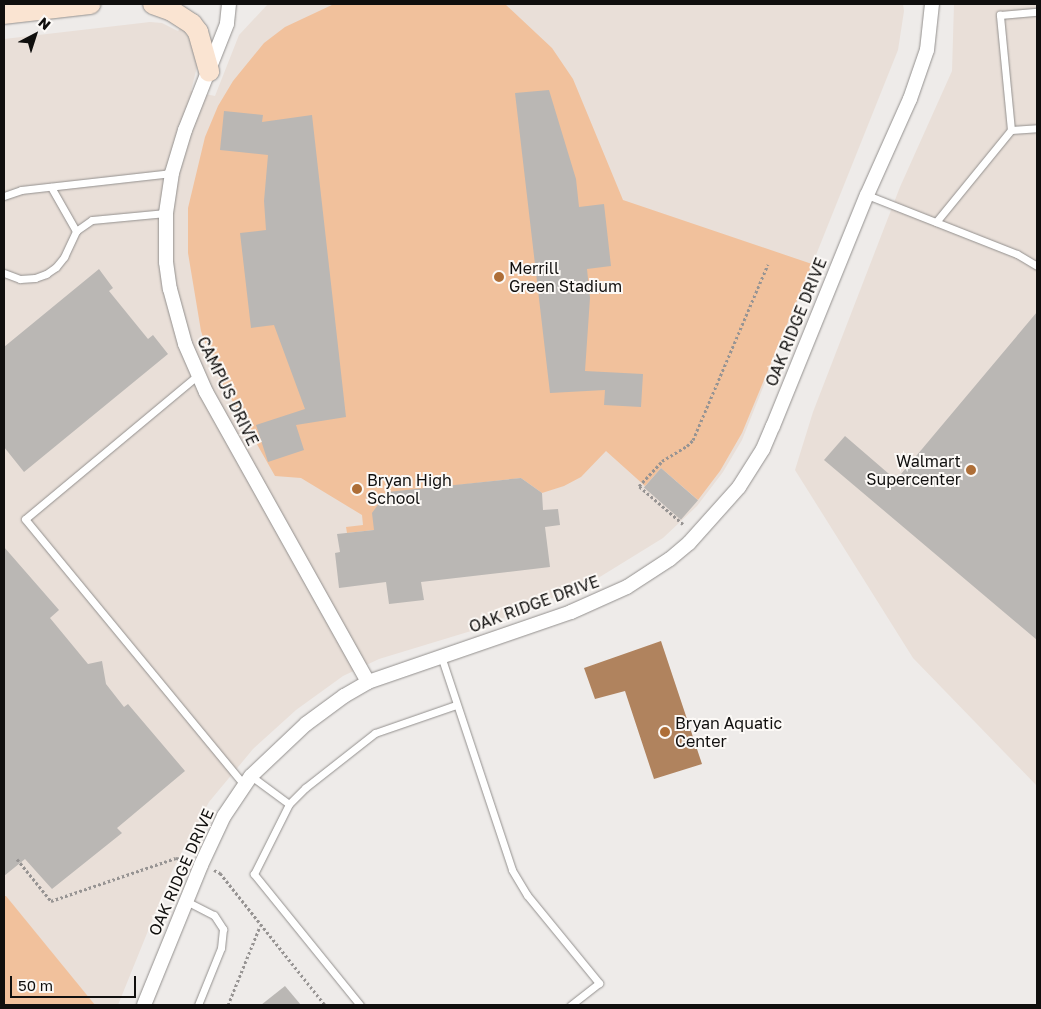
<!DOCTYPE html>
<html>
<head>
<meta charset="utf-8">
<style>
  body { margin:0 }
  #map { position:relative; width:1041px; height:1009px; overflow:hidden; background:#eeebe9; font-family:"Golos Text",sans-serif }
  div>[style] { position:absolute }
  .built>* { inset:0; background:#e9dfd8 }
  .green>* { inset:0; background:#f1c19c }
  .water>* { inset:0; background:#b0835e }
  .building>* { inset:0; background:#bab7b4; transform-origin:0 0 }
  .path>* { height:3px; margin-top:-1.5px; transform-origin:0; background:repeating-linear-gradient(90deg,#979493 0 2.5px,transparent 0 5px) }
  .roads { filter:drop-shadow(0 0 1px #93908e) drop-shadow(0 0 1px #93908e) }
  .lane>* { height:7px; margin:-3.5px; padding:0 3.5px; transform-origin:3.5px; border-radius:3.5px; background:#fff }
  .street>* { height:14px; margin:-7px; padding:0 7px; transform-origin:7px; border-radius:7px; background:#fff }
  .secondary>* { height:20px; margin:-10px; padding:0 10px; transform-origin:10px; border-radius:10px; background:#fae4d2 }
  .dots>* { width:14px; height:14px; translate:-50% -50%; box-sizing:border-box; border:2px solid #fcf9f6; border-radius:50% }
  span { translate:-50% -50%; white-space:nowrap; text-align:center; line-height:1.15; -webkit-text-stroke:4px #fcf9f6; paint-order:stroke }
  .poi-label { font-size:16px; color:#100f0e }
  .left { translate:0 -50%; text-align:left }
  .right { translate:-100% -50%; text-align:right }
  .street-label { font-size:16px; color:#100f0e }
  .frame { position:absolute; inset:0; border:5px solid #100f0e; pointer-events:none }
  .north { position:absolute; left:10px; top:10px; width:50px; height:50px; -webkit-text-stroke:4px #fcf9f6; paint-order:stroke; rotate:40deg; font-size:14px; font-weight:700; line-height:20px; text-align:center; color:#100f0e }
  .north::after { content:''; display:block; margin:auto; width:18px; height:22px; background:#100f0e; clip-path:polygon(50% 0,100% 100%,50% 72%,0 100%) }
  .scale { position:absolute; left:10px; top:976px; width:126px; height:22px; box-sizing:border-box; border:2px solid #100f0e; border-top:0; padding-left:6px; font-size:15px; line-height:18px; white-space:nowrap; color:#100f0e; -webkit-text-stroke:4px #fcf9f6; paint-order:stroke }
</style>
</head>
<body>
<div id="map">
  <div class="built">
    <i style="clip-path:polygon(268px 4px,903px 4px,904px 11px,898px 50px,742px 440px,723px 472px,697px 506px,663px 538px,590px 583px,471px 631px,379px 659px,343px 676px,296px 710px,253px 749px,209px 802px,173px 869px,118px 1005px,4px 1005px,4px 39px,150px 22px,162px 23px,178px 31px,181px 27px,194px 45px,199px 59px,191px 91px,215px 96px,239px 35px)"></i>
    <i style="clip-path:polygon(954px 4px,1037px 4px,1037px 786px,913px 658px,795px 470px,813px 412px,900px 187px,952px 71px)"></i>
  </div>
  <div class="green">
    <i style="clip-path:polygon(334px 4px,505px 4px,552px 48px,573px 79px,623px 200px,812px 264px,742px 433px,720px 471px,698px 500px,661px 468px,645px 486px,606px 451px,581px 477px,564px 486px,542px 493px,521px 478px,387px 493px,374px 530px,347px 533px,346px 527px,363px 525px,362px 515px,301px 478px,275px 476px,213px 367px,201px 331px,188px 253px,188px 208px,205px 137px,218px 106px,233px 81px,264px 43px,285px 27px)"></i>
    <i style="clip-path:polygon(5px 896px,6px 896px,95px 1005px,4px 1005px)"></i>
  </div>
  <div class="water">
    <i style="clip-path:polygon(661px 641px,702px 764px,654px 779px,625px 691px,595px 699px,584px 668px)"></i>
  </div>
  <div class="building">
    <i style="clip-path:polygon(549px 90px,576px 179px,579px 207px,604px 204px,611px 266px,587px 269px,590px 298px,585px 371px,643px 374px,641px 407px,604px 405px,605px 390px,550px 393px,515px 93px)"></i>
    <i style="clip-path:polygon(224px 111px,263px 115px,262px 122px,312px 115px,346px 417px,296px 425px,304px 450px,268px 462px,256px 425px,305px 409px,274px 325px,251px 328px,240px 233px,266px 230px,264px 201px,268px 155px,220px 150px)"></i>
    <i style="clip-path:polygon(99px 269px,113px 288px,109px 291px,148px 339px,153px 335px,168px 354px,24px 472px,4px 447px,4px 347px)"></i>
    <i style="clip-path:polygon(1037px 312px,1037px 640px,824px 460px,845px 436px,896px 480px)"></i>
    <i style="left:661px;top:468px;width:49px;height:26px;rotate:41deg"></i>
    <i style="clip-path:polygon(521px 478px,542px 493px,543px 510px,558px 509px,560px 525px,545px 527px,550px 567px,421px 582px,424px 600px,389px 604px,386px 582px,339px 588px,335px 553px,340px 552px,337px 534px,374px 530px,372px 513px,387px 492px)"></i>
    <i style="clip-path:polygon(4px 547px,59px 610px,50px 618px,88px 664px,102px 661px,106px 684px,124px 707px,128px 704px,185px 771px,117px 828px,122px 833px,52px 889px,25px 859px,4px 876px)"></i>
    <i style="clip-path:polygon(285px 986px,301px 1005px,261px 1005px)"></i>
  </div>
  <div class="path">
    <i style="left:683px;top:524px;width:58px;rotate:-139.2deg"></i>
    <i style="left:639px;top:486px;width:34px;rotate:-47deg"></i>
    <i style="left:662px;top:461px;width:29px;rotate:-31deg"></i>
    <i style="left:687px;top:446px;width:8px;rotate:-45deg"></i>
    <i style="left:693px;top:440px;width:191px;rotate:-66.9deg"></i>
    <i style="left:17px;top:859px;width:54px;rotate:51deg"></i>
    <i style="left:51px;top:901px;width:132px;rotate:-19deg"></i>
    <i style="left:176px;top:858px;width:11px;rotate:10deg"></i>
    <i style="left:214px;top:870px;width:7px;rotate:27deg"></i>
    <i style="left:220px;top:873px;width:169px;rotate:51.5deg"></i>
    <i style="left:228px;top:1005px;width:85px;rotate:-67.9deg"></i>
  </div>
  <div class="roads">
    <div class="lane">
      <i style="left:1011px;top:130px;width:26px;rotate:-4deg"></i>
      <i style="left:51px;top:187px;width:51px;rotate:60.4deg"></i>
      <i style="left:867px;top:195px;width:161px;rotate:21.5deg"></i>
      <i style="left:1017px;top:254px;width:23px;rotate:31deg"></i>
      <i style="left:4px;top:196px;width:18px;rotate:-19deg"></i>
      <i style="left:21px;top:190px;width:152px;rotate:-6.4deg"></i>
      <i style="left:936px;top:222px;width:119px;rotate:-50.8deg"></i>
      <i style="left:1011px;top:130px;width:116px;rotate:-95.5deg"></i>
      <i style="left:1000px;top:15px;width:37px;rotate:-5deg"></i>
      <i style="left:4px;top:273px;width:17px;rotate:21deg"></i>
      <i style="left:20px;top:279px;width:15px;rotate:-4deg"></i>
      <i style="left:35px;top:278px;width:12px;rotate:-20deg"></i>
      <i style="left:46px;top:274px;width:12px;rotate:-35deg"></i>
      <i style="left:56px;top:267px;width:13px;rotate:-51deg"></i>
      <i style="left:64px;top:257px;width:29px;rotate:-65deg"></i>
      <i style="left:76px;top:231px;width:19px;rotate:-35deg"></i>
      <i style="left:92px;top:220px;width:74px;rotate:-5.4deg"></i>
      <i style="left:198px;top:375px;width:225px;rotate:140.2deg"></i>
      <i style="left:25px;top:519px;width:345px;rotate:50.5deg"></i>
      <i style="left:441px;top:656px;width:225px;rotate:71.6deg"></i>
      <i style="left:512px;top:870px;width:29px;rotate:59deg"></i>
      <i style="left:527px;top:895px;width:114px;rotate:50.7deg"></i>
      <i style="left:599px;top:983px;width:36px;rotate:142deg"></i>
      <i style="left:251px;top:776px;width:47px;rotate:36.4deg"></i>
      <i style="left:186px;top:901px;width:31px;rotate:27deg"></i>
      <i style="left:214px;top:915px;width:17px;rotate:57deg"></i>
      <i style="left:223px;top:929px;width:19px;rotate:96deg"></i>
      <i style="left:221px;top:948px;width:61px;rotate:112deg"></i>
      <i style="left:360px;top:1005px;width:169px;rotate:-129deg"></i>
      <i style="left:254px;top:874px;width:78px;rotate:-63.4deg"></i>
      <i style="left:289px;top:804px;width:23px;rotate:-45deg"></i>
      <i style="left:305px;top:788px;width:89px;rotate:-38.2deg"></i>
      <i style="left:375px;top:733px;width:86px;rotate:-19.1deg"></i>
    </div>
    <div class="street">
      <i style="left:229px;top:4px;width:20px;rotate:96deg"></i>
      <i style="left:227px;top:24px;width:114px;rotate:111.6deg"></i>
      <i style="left:185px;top:130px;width:45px;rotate:106.8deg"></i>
      <i style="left:172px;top:173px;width:40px;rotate:98.5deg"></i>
      <i style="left:166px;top:213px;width:49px;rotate:90deg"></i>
      <i style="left:166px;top:262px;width:27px;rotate:82deg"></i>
      <i style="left:170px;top:289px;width:57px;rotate:74.7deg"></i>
      <i style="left:185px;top:344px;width:52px;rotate:66.4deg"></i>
      <i style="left:206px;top:392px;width:332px;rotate:60.8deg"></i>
      <i style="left:144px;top:1005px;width:151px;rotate:-67.8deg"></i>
      <i style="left:201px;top:865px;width:54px;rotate:-64.9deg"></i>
      <i style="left:224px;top:816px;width:48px;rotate:-56deg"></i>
      <i style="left:251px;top:776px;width:76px;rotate:-43.4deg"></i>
      <i style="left:306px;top:724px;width:47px;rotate:-36.4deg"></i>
      <i style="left:344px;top:696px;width:28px;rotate:-30deg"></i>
      <i style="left:368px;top:682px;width:215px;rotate:-19deg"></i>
      <i style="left:571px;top:612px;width:61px;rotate:-24.1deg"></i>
      <i style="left:627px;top:587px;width:51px;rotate:-33.1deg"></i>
      <i style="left:670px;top:559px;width:25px;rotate:-40deg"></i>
      <i style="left:689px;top:543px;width:75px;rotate:-48.2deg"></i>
      <i style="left:739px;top:487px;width:45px;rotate:-57.7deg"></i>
      <i style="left:763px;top:449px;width:25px;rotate:-67deg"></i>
      <i style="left:773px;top:426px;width:249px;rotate:-67.9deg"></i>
      <i style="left:867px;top:195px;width:105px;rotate:-65.9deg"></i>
      <i style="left:910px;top:99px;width:52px;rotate:-70.9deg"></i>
      <i style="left:927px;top:50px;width:46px;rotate:-83.8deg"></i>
    </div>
    <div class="secondary">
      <i style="left:153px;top:4px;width:20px;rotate:20deg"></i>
      <i style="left:172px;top:11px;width:24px;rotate:33deg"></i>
      <i style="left:192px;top:24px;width:10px;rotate:53deg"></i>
      <i style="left:198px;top:32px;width:41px;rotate:74.2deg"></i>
      <i style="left:4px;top:14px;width:87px;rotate:-6.6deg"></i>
    </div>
  </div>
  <div class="dots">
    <i style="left:499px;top:277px;background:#ae6e37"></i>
    <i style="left:971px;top:470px;background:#ae6e37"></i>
    <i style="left:357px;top:489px;background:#ae6e37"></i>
    <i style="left:665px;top:732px;background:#ae6e37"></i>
  </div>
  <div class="poi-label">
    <span class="left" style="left:509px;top:277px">Merrill<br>Green Stadium</span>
    <span class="right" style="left:961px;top:470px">Walmart<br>Supercenter</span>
    <span class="left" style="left:367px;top:489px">Bryan High<br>School</span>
    <span class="left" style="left:675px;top:732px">Bryan Aquatic<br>Center</span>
  </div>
  <div class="street-label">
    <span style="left:796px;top:322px;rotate:-68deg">OAK RIDGE DRIVE</span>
    <span style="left:228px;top:391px;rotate:64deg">CAMPUS DRIVE</span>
    <span style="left:534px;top:604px;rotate:-20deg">OAK RIDGE DRIVE</span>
    <span style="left:181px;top:872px;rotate:-66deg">OAK RIDGE DRIVE</span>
  </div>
  <div class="frame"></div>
  <div class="north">N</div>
  <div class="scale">50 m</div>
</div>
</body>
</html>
